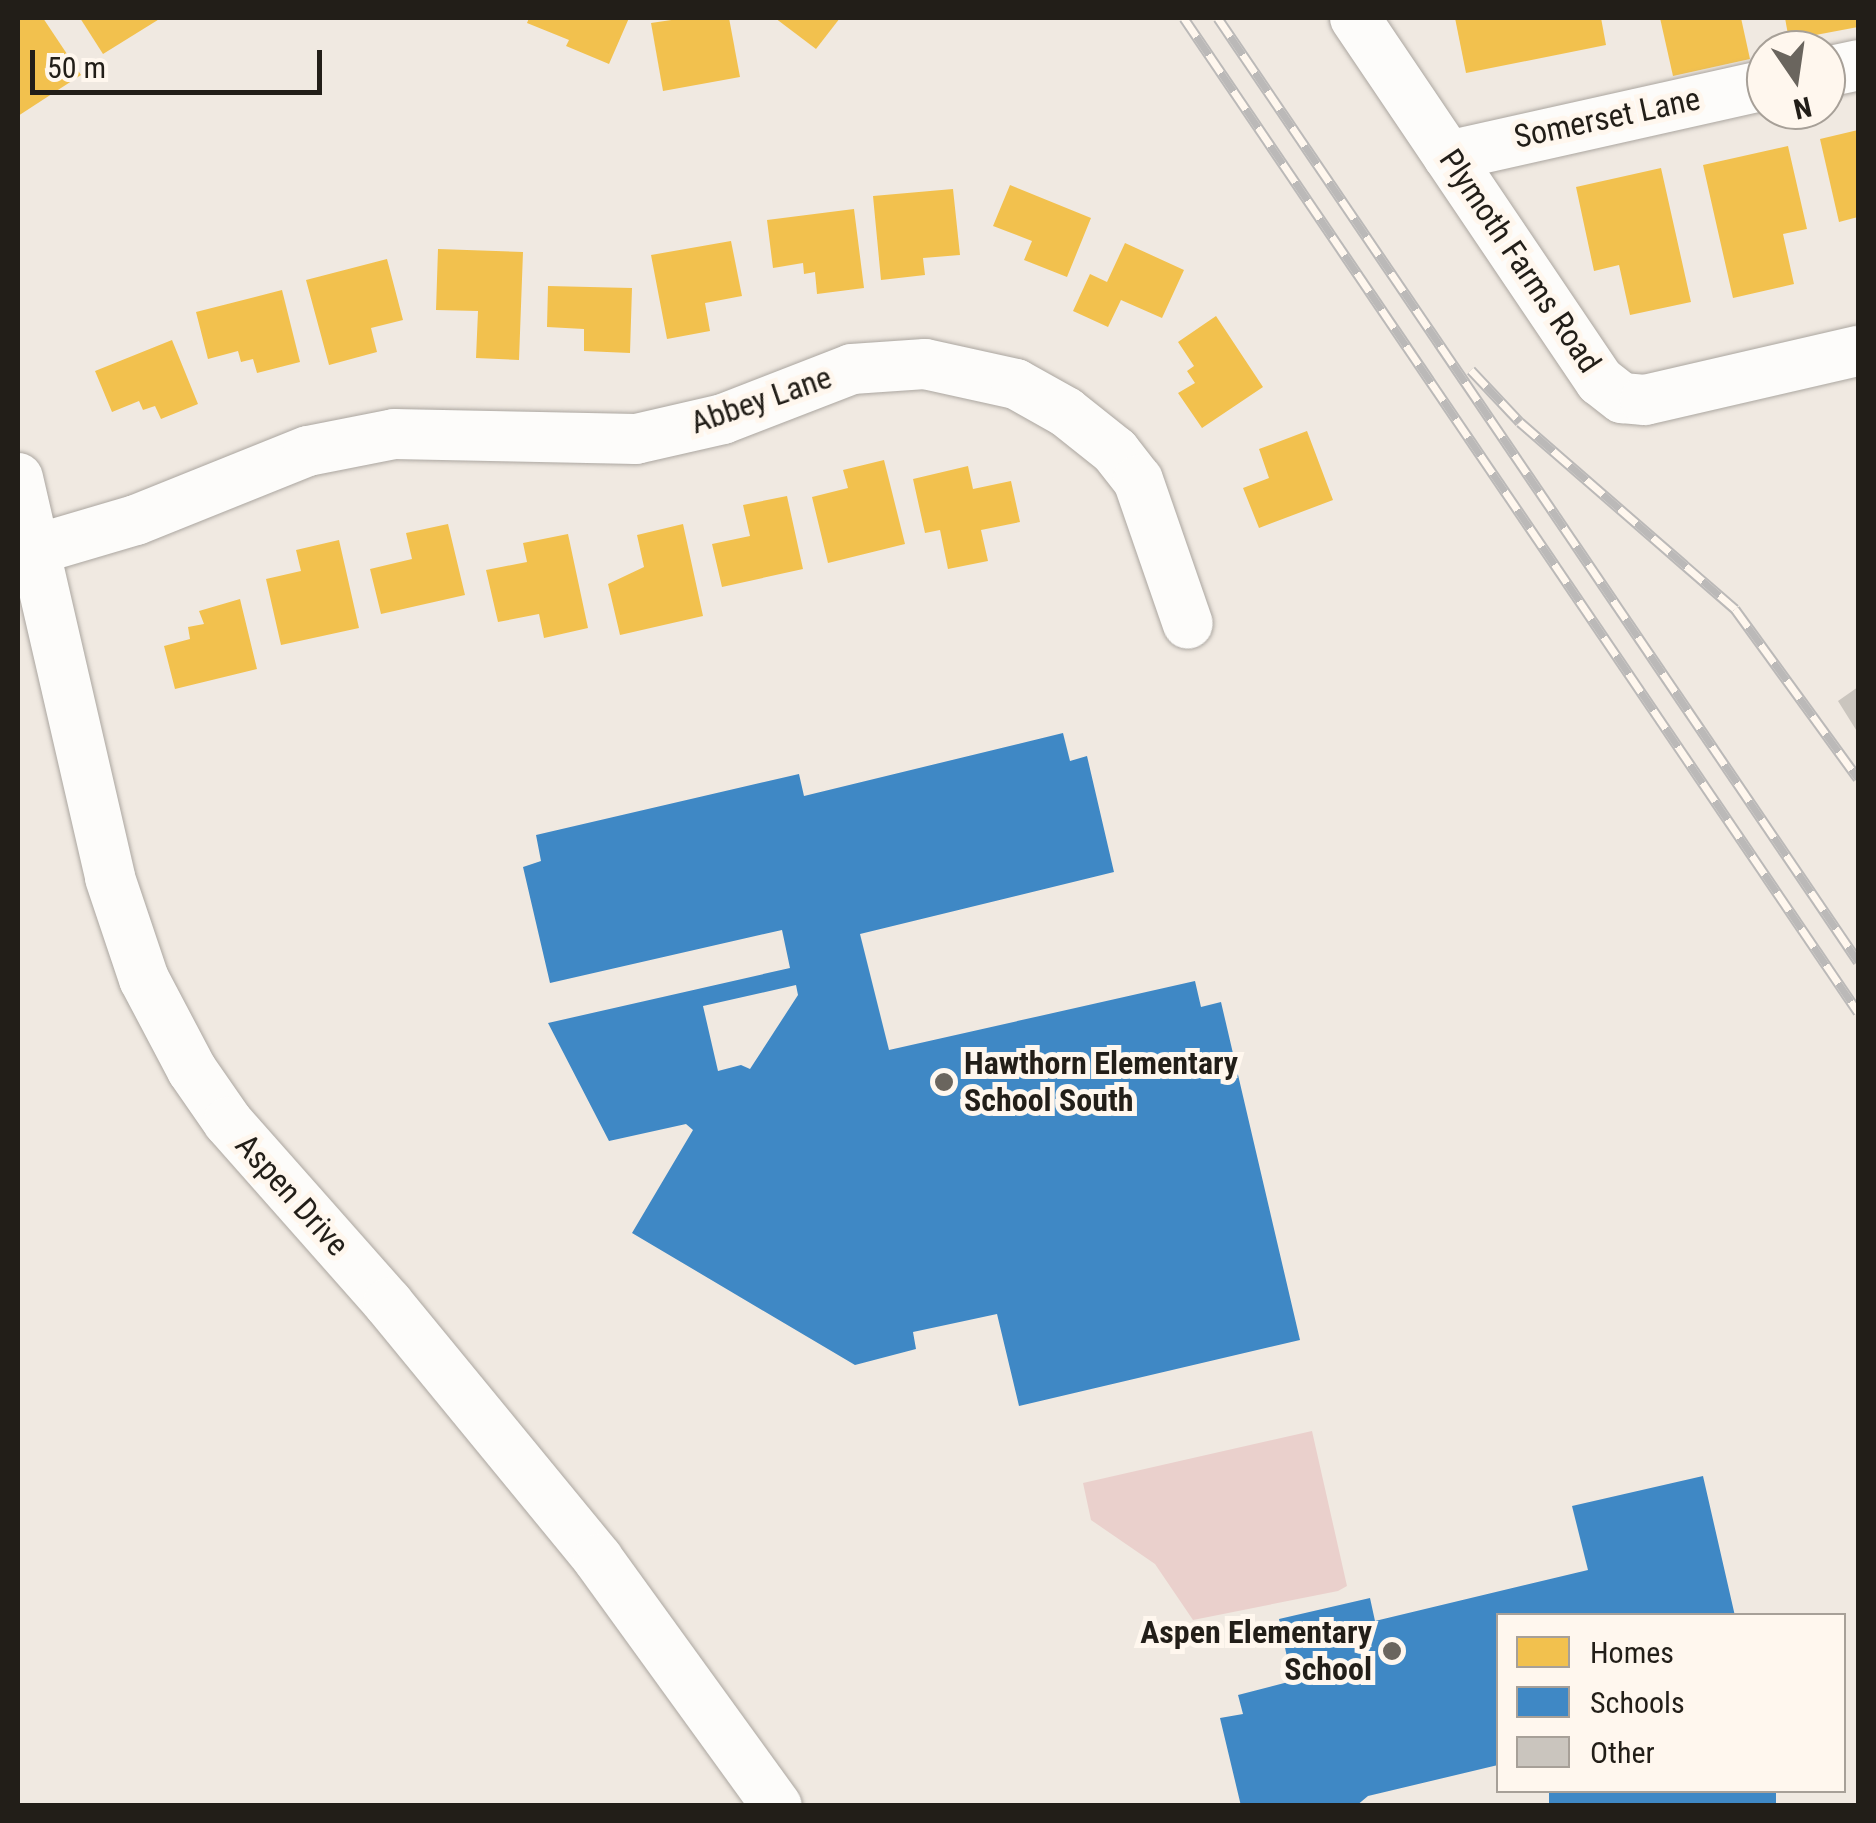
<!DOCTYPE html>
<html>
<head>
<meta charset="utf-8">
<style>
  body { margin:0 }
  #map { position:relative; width:1876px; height:1823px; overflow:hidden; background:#f0e9e1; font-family:"Roboto Condensed",sans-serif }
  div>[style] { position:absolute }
  .green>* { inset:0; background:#ead0cc }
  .homes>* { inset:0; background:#f2c14e }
  .schools>* { inset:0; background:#3f88c5; transform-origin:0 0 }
  .building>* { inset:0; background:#cac5be }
  .roads { filter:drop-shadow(0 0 2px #aba6a0) drop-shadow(0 0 2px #aba6a0) }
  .minor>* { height:50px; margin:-25px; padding:0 25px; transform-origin:25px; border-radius:25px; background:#fdfcfa }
  .rail>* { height:11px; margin-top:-5.5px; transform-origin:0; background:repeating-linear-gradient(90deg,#fff7ee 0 22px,#bbb9b8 0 44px); box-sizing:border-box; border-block:2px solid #bbb9b8 }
  .dots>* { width:28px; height:28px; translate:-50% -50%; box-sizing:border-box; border:5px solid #fff7ee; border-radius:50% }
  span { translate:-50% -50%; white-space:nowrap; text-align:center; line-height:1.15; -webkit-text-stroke:10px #fff7ee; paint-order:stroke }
  .street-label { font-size:32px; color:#221e18 }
  .poi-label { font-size:32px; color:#221e18; font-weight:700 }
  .left { translate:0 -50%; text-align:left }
  .right { translate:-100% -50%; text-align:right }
  .frame { position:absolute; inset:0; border:20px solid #221e18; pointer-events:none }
  .legend { position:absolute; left:1496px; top:1613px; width:350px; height:180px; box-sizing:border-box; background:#fff7ee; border:2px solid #a7a098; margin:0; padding:12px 18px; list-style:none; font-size:30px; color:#221e18 }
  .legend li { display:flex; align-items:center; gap:20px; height:50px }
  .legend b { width:50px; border:2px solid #a7a098 }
  .north { position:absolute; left:1746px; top:30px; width:100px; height:100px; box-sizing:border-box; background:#fff7ee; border:2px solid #a7a098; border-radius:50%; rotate:167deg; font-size:28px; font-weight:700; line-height:40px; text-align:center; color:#221e18 }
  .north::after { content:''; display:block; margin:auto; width:35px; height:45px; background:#6a655e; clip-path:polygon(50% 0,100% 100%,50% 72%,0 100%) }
  .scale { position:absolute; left:30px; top:50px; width:292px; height:45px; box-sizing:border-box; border:5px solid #221e18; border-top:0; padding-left:12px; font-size:30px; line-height:35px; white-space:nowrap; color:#221e18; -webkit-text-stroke:8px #fff7ee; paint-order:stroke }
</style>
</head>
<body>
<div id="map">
  <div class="green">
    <i style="clip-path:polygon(1312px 1431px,1347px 1586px,1338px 1591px,1193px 1620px,1155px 1564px,1091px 1520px,1083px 1483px)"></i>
  </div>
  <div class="homes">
    <i style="clip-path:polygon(18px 18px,43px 18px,81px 75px,18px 116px)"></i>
    <i style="clip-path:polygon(80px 18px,161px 18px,103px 54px)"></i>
    <i style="clip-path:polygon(529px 18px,629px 18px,609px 64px,566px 46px,569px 40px,527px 23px)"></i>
    <i style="clip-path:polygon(685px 18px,729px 18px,740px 77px,663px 91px,651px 23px)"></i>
    <i style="clip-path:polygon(775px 18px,840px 18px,816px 49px)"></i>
    <i style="clip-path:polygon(1455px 18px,1601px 18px,1606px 45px,1466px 73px)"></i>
    <i style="clip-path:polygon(1660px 18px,1741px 18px,1750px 59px,1673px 76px)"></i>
    <i style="clip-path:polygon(1785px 18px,1858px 18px,1858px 27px,1789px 40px)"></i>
    <i style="clip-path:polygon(1858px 130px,1858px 217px,1839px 222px,1820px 139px)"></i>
    <i style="clip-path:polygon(1788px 146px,1807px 229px,1783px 234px,1794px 284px,1733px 298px,1703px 165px)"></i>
    <i style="clip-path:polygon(1661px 168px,1691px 302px,1630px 315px,1619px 265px,1594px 271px,1576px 187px)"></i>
    <i style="clip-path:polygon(1010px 185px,1091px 218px,1067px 277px,1024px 260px,1032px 241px,993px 226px)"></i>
    <i style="clip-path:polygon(953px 189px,960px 255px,923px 258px,925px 275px,881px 280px,873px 196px)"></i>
    <i style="clip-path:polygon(854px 209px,864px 288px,817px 294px,815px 272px,804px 274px,803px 263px,773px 268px,767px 220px)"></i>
    <i style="clip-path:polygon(731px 241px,742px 296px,705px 303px,710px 331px,667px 339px,651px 255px)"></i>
    <i style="clip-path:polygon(1125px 243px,1184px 270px,1162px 318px,1121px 300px,1108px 327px,1073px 311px,1090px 274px,1107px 282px)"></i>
    <i style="clip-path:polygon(438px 249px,523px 252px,519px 360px,476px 358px,478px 311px,436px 310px)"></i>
    <i style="clip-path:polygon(387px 259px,403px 320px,371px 328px,377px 352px,329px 365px,306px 280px)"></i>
    <i style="clip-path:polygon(548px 286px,632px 288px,630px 353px,584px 351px,584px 329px,547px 327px)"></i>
    <i style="clip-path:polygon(282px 290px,300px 362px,257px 373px,253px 359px,241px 362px,238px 351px,208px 359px,196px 312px)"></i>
    <i style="clip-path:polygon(1216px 316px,1263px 387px,1202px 428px,1178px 393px,1195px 383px,1187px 371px,1194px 366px,1178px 342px)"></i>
    <i style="clip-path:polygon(172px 340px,198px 404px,161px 419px,155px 406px,143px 410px,139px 401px,112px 412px,95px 371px)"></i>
    <i style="clip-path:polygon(1307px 431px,1333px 500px,1259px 528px,1243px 488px,1269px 478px,1259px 449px)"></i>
    <i style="clip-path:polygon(884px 460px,905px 544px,828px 563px,812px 497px,848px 488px,843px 470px)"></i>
    <i style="clip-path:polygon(968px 466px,973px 489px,1011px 481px,1020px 522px,981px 530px,988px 561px,948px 569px,940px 530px,925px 533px,913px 479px)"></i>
    <i style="clip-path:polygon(787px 496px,803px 569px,722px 587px,712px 544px,750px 536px,743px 505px)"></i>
    <i style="clip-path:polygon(448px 524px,465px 595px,381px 614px,370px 569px,412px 559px,406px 533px)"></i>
    <i style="clip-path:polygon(683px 524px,703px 616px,620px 635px,608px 584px,644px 567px,637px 535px)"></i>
    <i style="clip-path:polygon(568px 534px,588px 628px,544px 638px,539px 614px,498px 622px,486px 570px,527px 562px,523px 543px)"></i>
    <i style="clip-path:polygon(339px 540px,359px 628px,281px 645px,266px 579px,301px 571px,296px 550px)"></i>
    <i style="clip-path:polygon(240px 599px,257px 669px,175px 689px,164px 646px,190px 639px,188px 627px,204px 624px,199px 611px)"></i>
  </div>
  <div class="schools">
    <i style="clip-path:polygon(evenodd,1063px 733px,1070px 761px,1087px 756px,1114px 872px,860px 934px,889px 1050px,1195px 981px,1201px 1007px,1221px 1002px,1300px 1340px,1019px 1406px,997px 1314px,913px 1332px,916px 1349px,855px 1365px,632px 1233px,693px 1130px,686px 1124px,609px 1141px,548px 1023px,790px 968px,782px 930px,550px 983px,523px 867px,541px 861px,536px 835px,799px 774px,804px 796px,1063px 733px,796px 985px,798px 995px,750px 1069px,741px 1065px,718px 1071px,703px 1006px,796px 985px)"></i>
    <i style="clip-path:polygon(1703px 1476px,1735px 1616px,1498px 1616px,1498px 1765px,1368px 1796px,1356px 1806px,1241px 1806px,1220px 1718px,1243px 1714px,1238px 1695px,1292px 1681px,1279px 1619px,1370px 1598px,1375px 1621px,1588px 1570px,1572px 1506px)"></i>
    <i style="left:1549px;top:1790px;width:227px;height:16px"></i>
  </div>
  <div class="building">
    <i style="clip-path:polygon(1858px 687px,1858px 733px,1838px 701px)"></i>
  </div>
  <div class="roads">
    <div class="minor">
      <i style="left:1355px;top:18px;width:438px;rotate:56deg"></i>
      <i style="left:1600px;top:381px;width:28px;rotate:38deg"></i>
      <i style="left:1622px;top:398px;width:23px;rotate:5deg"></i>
      <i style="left:1645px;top:400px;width:219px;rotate:-13deg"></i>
      <i style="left:1826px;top:72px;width:33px;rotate:-12deg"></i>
      <i style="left:1448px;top:156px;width:326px;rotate:-12.6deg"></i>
      <i style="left:18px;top:478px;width:410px;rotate:77deg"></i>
      <i style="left:110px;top:878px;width:107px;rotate:71.4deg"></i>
      <i style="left:144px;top:979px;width:103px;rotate:62.2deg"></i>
      <i style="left:192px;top:1070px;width:63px;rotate:55.3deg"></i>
      <i style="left:228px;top:1122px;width:242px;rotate:48.5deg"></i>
      <i style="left:388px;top:1303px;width:331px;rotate:50.6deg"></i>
      <i style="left:598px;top:1559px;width:305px;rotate:54.1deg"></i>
      <i style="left:34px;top:550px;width:106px;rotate:-16.4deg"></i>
      <i style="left:136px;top:520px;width:185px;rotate:-21.9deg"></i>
      <i style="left:308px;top:451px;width:88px;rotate:-11.2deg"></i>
      <i style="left:394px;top:434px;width:242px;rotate:1.2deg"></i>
      <i style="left:636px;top:439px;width:89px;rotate:-12.9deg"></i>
      <i style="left:723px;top:419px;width:138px;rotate:-21.2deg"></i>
      <i style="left:852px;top:369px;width:73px;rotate:-3.9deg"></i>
      <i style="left:925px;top:364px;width:93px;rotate:12.4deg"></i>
      <i style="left:1016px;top:384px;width:57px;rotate:29.2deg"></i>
      <i style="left:1066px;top:412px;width:63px;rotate:38.5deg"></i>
      <i style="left:1115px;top:451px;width:37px;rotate:52deg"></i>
      <i style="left:1138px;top:480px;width:152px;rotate:70.9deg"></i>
    </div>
  </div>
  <div class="rail">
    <i style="left:1184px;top:18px;width:1201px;rotate:55.86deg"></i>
    <i style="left:1218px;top:18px;width:1140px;rotate:55.84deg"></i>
    <i style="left:1471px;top:370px;width:71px;rotate:46.7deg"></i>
    <i style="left:1520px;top:422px;width:285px;rotate:41deg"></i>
    <i style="left:1735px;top:609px;width:209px;rotate:54deg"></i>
  </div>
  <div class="dots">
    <i style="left:944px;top:1082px;background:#6a655e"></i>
    <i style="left:1392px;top:1651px;background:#6a655e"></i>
  </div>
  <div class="street-label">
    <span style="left:1607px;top:118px;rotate:-12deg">Somerset Lane</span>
    <span style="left:1520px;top:261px;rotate:56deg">Plymoth Farms Road</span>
    <span style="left:761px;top:400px;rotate:-19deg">Abbey Lane</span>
    <span style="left:292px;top:1195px;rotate:48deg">Aspen Drive</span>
  </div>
  <div class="poi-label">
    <span class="left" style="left:964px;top:1082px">Hawthorn Elementary<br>School South</span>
    <span class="right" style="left:1372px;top:1651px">Aspen Elementary<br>School</span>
  </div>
  <div class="frame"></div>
  <ul class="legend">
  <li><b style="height:28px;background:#f2c14e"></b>Homes</li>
  <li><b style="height:28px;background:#3f88c5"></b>Schools</li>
  <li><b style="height:28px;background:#cac5be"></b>Other</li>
  </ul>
  <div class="north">N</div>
  <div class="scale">50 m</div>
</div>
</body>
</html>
